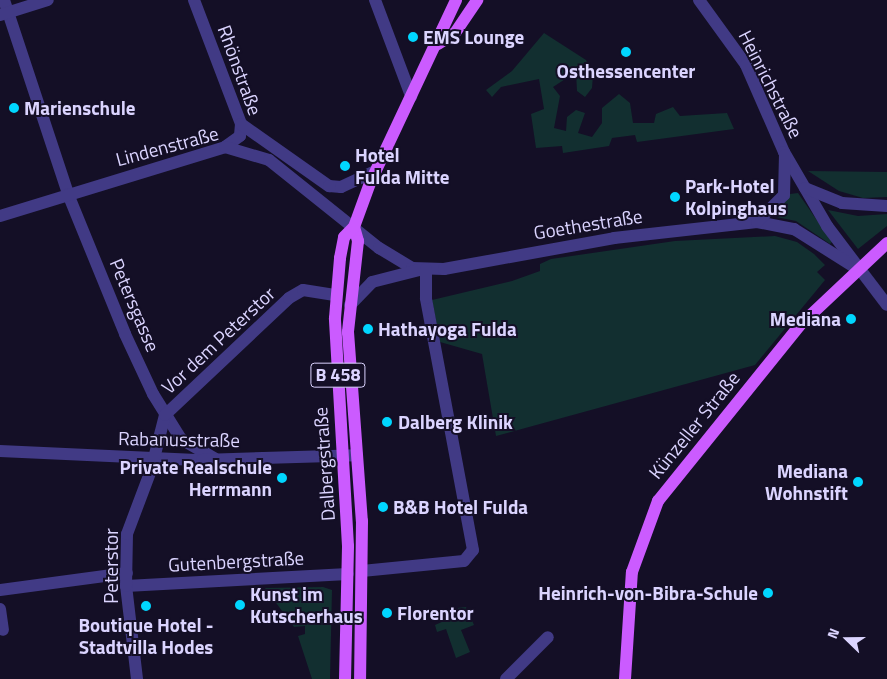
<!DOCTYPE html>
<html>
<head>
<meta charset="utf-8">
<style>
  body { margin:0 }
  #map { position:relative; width:887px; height:679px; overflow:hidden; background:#140f26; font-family:"Titillium Web",sans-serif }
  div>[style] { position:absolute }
  .green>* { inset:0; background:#122f30 }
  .minor>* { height:12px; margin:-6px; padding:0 6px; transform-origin:6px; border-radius:6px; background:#413a85 }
  .major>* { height:12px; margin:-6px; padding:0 6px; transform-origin:6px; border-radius:6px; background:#cb5bff }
  .dots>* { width:14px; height:14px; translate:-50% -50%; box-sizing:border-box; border:2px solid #140f26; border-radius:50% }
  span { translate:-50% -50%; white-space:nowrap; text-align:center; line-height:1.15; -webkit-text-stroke:4px #140f26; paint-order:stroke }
  .shield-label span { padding:1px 4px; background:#140f26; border:1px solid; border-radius:4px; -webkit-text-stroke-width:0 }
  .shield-label { font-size:18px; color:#dbd4ff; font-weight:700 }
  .poi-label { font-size:19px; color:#dbd4ff; font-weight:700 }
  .left { translate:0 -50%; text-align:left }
  .right { translate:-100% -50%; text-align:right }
  .street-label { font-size:19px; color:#dbd4ff }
  .north { position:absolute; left:822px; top:614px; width:50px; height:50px; -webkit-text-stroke:4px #140f26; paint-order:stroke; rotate:292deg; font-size:14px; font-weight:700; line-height:20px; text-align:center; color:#dbd4ff }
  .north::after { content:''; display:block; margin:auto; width:18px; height:22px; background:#dbd4ff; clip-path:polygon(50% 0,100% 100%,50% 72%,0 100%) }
</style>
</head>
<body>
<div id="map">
  <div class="green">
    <i style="clip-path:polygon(544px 33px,586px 60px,593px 75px,592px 88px,585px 97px,577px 91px,576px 72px,553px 87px,560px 96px,554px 128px,566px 131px,567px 117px,576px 110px,585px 113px,578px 133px,592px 137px,602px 123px,602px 108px,619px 94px,630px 103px,633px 123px,654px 123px,656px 114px,673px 107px,680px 116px,727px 113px,734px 129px,637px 142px,635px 135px,612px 138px,609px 146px,563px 153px,562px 146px,536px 148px,531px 114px,544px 109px,539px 79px,501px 87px,492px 97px,486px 90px,512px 71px)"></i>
    <i style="clip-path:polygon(808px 171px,887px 172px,887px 197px,863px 198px,839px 191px)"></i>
    <i style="clip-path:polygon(798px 193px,832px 242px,830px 244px,796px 221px,776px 217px,790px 194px)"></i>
    <i style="clip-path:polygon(828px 210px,858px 216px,887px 214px,887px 226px,858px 249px)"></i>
    <i style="clip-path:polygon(775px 236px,797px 242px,814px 254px,825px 265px,817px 272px,825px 280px,755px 365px,496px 436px,482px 354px,440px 342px,432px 300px,512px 281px,540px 271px,540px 264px,551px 259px,675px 241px)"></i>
    <i style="clip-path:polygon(323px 587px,332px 590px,330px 679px,312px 679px,298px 636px,305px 634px,305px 626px,294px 627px,265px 588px)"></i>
    <i style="clip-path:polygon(466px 607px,474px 625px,461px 630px,470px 652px,456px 658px,446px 629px,437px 632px,435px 625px,444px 621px,440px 610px)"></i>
  </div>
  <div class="minor">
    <i style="left:4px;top:0;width:204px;rotate:71.7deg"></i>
    <i style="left:68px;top:194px;width:151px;rotate:67.8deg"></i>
    <i style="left:125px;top:334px;width:66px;rotate:65deg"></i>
    <i style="left:153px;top:394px;width:53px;rotate:58.1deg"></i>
    <i style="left:181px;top:439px;width:39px;rotate:30deg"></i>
    <i style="left:194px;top:0;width:133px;rotate:69.2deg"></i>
    <i style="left:241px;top:124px;width:12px;rotate:95deg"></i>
    <i style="left:240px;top:136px;width:19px;rotate:144deg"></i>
    <i style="left:375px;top:0;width:103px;rotate:69.4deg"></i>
    <i style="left:699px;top:0;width:80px;rotate:54.1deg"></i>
    <i style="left:746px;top:65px;width:95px;rotate:66.4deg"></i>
    <i style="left:784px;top:152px;width:86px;rotate:59.8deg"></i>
    <i style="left:827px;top:226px;width:99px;rotate:52.8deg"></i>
    <i style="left:0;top:15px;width:50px;rotate:-17.4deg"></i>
    <i style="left:241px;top:124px;width:108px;rotate:35.2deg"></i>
    <i style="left:329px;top:186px;width:12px;rotate:5deg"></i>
    <i style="left:341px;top:187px;width:38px;rotate:-25deg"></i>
    <i style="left:805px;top:188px;width:40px;rotate:22deg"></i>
    <i style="left:842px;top:203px;width:45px;rotate:3.8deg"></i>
    <i style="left:0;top:216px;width:235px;rotate:-17deg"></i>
    <i style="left:225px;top:147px;width:46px;rotate:16.5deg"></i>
    <i style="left:269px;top:160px;width:141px;rotate:38.7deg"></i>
    <i style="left:379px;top:248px;width:39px;rotate:31deg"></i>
    <i style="left:412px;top:268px;width:32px;rotate:2deg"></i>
    <i style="left:444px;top:269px;width:173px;rotate:-10.3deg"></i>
    <i style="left:614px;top:238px;width:144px;rotate:-6.4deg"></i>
    <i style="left:757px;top:222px;width:38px;rotate:11deg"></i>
    <i style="left:794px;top:229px;width:73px;rotate:32.2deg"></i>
    <i style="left:757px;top:222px;width:38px;rotate:-45deg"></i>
    <i style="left:784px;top:195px;width:40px;rotate:-88.6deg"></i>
    <i style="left:350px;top:305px;width:32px;rotate:-46deg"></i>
    <i style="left:372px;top:282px;width:49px;rotate:-14.3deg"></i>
    <i style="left:0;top:451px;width:202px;rotate:2.6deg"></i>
    <i style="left:202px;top:460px;width:155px;rotate:-1.8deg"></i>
    <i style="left:362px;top:571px;width:102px;rotate:-5.6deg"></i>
    <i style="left:464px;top:561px;width:14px;rotate:-51deg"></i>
    <i style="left:473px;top:550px;width:256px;rotate:-100.6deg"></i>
    <i style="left:426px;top:298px;width:29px;rotate:-90deg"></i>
    <i style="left:126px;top:586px;width:222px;rotate:-3.1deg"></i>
    <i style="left:0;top:590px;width:128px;rotate:-7.6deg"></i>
    <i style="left:0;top:609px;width:21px;rotate:82deg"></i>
    <i style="left:137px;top:679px;width:94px;rotate:-96.7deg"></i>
    <i style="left:126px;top:586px;width:52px;rotate:-88.9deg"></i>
    <i style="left:127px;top:534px;width:68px;rotate:-69.4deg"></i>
    <i style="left:151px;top:470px;width:57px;rotate:-75.7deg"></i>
    <i style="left:165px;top:415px;width:170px;rotate:-43.3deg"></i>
    <i style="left:289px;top:298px;width:16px;rotate:-30deg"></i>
    <i style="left:303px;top:290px;width:32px;rotate:9deg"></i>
    <i style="left:506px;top:679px;width:59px;rotate:-45deg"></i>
  </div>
  <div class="major">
    <i style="left:438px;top:44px;width:20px;rotate:-33deg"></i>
    <i style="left:455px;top:33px;width:40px;rotate:-56deg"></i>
    <i style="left:354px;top:227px;width:15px;rotate:74deg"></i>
    <i style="left:358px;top:241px;width:92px;rotate:96.3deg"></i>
    <i style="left:348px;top:332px;width:190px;rotate:85.8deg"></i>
    <i style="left:362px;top:521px;width:158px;rotate:90.7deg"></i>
    <i style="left:345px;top:679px;width:133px;rotate:-88.7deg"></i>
    <i style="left:348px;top:546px;width:228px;rotate:-93.3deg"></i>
    <i style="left:335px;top:318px;width:60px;rotate:-85.2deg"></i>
    <i style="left:340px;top:258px;width:21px;rotate:-79deg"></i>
    <i style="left:344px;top:237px;width:14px;rotate:-45deg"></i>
    <i style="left:354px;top:227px;width:47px;rotate:-70deg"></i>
    <i style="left:370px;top:183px;width:202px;rotate:-64.8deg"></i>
    <i style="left:625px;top:679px;width:107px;rotate:-86.3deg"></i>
    <i style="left:632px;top:572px;width:76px;rotate:-69.9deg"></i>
    <i style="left:658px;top:501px;width:225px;rotate:-51.1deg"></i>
    <i style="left:799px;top:326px;width:121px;rotate:-43.3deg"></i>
  </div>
  <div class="dots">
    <i style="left:413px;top:37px;background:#00d6ff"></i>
    <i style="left:626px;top:52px;background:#00d6ff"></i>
    <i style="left:14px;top:108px;background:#00d6ff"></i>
    <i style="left:345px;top:166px;background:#00d6ff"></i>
    <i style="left:675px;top:197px;background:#00d6ff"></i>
    <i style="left:851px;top:319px;background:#00d6ff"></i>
    <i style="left:368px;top:329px;background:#00d6ff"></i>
    <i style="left:387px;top:422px;background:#00d6ff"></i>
    <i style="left:282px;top:478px;background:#00d6ff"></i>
    <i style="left:858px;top:482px;background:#00d6ff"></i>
    <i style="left:383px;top:507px;background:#00d6ff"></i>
    <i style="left:768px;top:593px;background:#00d6ff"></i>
    <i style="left:240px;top:605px;background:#00d6ff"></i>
    <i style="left:146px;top:606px;background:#00d6ff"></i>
    <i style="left:387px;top:613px;background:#00d6ff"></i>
  </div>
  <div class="shield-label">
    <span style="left:338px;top:375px">B 458</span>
  </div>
  <div class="poi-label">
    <span class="left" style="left:423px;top:37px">EMS Lounge</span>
    <span style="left:626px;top:71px">Osthessencenter</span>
    <span class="left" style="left:24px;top:108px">Marienschule</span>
    <span class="left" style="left:355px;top:166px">Hotel<br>Fulda Mitte</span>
    <span class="left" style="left:685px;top:197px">Park-Hotel<br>Kolpinghaus</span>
    <span class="right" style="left:841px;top:319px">Mediana</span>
    <span class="left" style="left:378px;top:329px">Hathayoga Fulda</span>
    <span class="left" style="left:398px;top:422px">Dalberg Klinik</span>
    <span class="right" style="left:272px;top:478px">Private Realschule<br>Herrmann</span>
    <span class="right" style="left:848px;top:482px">Mediana<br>Wohnstift</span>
    <span class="left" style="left:393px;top:507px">B&amp;B Hotel Fulda</span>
    <span class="right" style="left:758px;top:593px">Heinrich-von-Bibra-Schule</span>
    <span class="left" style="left:250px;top:605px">Kunst im<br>Kutscherhaus</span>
    <span class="left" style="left:397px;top:613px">Florentor</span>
    <span style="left:146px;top:636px">Boutique Hotel -<br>Stadtvilla Hodes</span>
  </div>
  <div class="street-label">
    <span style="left:240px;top:70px;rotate:70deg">Rhönstraße</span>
    <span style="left:771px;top:84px;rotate:63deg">Heinrichstraße</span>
    <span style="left:167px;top:146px;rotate:-15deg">Lindenstraße</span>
    <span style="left:588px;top:224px;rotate:-9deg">Goethestraße</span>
    <span style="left:135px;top:305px;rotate:67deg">Petersgasse</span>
    <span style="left:218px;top:340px;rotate:-43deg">Vor dem Peterstor</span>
    <span style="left:694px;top:425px;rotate:-51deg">Künzeller Straße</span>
    <span style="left:179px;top:439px;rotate:1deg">Rabanusstraße</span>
    <span style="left:324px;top:464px;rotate:-94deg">Dalbergstraße</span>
    <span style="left:236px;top:561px;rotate:-3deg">Gutenbergstraße</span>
    <span style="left:111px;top:566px;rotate:-90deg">Peterstor</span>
  </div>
  <div class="north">N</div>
</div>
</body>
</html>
